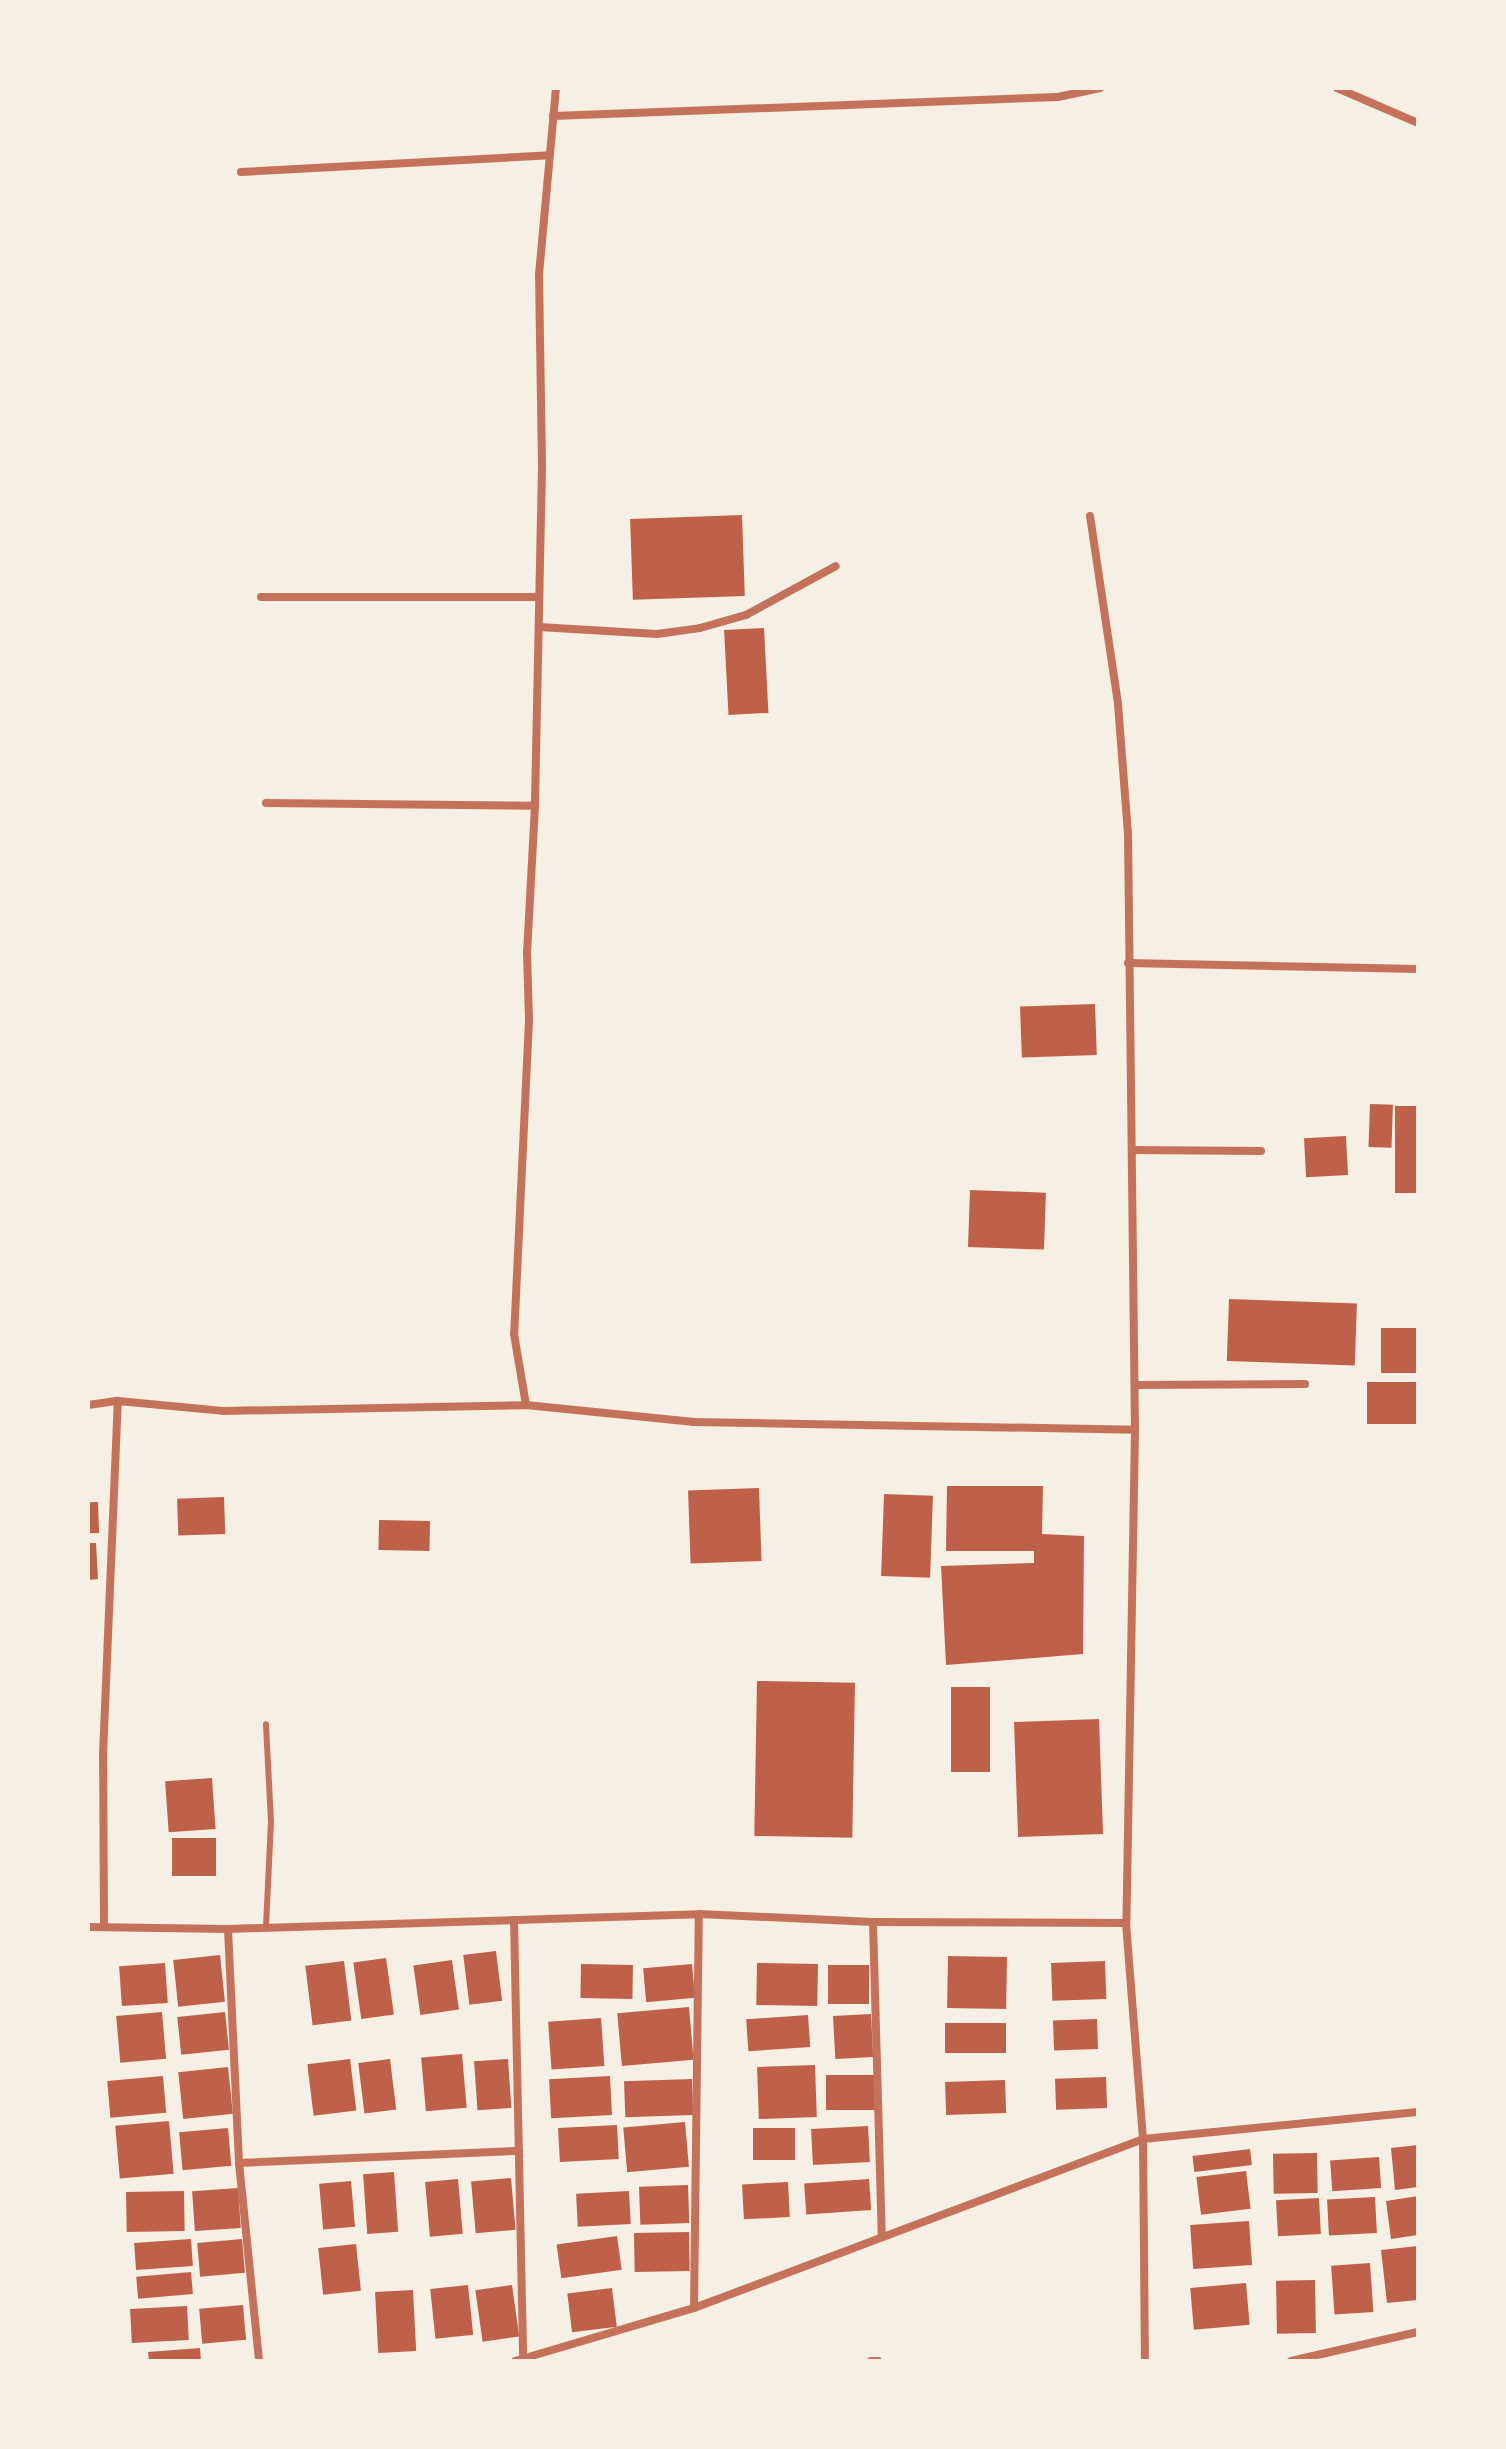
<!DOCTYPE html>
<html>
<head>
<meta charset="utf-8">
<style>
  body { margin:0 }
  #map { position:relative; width:1506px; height:2449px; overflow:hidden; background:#f6efe4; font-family:"Golos Text",sans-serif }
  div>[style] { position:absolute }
  .building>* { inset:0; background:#bf614a; transform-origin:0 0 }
  .service>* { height:6px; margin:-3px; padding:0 3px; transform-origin:3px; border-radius:3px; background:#c5725c }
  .minor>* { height:8px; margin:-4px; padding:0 4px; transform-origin:4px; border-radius:4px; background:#c5725c }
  span { translate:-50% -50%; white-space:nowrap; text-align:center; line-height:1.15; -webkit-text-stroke:8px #f6efe4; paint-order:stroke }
  .frame { position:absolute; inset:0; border:90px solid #f6efe4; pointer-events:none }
</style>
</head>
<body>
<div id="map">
  <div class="building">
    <i style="left:742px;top:515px;width:81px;height:112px;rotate:88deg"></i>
    <i style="left:764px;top:628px;width:85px;height:40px;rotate:87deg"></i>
    <i style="left:1095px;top:1004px;width:51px;height:75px;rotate:88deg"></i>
    <i style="left:1370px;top:1104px;width:23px;height:43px;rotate:2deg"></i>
    <i style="left:1395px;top:1106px;width:23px;height:87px"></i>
    <i style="left:1346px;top:1136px;width:39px;height:42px;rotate:87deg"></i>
    <i style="left:970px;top:1190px;width:76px;height:57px;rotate:2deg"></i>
    <i style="left:1229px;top:1299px;width:128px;height:62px;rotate:2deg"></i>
    <i style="left:1418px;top:1328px;width:45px;height:37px;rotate:90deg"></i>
    <i style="left:1418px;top:1382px;width:42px;height:51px;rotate:90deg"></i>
    <i style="clip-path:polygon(947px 1486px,1043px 1486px,1042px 1534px,1084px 1536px,1083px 1654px,946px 1665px,941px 1566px,1034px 1563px,1034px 1551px,946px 1551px)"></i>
    <i style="left:759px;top:1488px;width:73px;height:71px;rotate:88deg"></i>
    <i style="left:884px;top:1494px;width:49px;height:82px;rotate:2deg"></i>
    <i style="left:224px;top:1497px;width:37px;height:47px;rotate:88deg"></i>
    <i style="left:98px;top:1502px;width:31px;height:10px;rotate:88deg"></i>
    <i style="left:379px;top:1520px;width:51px;height:30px;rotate:1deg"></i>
    <i style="clip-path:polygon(88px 1543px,96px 1543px,98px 1579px,88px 1580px)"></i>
    <i style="left:757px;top:1681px;width:98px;height:155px;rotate:1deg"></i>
    <i style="left:951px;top:1687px;width:39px;height:85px"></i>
    <i style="left:1099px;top:1719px;width:115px;height:85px;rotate:88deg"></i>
    <i style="left:212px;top:1778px;width:51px;height:47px;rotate:86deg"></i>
    <i style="left:216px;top:1838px;width:38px;height:44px;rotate:90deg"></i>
    <i style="left:496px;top:1951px;width:50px;height:33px;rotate:83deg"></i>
    <i style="left:220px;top:1955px;width:47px;height:47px;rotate:84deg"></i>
    <i style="left:948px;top:1956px;width:59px;height:52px;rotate:1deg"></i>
    <i style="left:386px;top:1958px;width:57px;height:33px;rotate:82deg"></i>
    <i style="left:452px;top:1960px;width:50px;height:39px;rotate:82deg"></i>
    <i style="left:344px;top:1961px;width:60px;height:39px;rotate:83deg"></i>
    <i style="left:1105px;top:1961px;width:38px;height:54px;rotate:88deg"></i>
    <i style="left:165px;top:1963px;width:40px;height:46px;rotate:86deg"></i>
    <i style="left:757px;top:1963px;width:61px;height:42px;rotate:1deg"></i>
    <i style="left:581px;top:1964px;width:52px;height:34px;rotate:1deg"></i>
    <i style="left:692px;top:1964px;width:34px;height:49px;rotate:85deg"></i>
    <i style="left:828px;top:1965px;width:41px;height:39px"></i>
    <i style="left:689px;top:2007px;width:53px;height:72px;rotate:85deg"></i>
    <i style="left:162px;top:2012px;width:47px;height:46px;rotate:85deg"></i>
    <i style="left:225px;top:2012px;width:38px;height:48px;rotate:84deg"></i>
    <i style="left:871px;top:2014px;width:43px;height:38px;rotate:87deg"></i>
    <i style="left:808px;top:2015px;width:32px;height:62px;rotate:86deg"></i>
    <i style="left:601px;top:2018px;width:48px;height:53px;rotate:86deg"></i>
    <i style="left:1097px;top:2019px;width:30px;height:44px;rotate:88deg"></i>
    <i style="left:945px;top:2023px;width:61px;height:30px"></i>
    <i style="left:462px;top:2054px;width:54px;height:41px;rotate:85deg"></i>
    <i style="left:350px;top:2059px;width:52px;height:43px;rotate:83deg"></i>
    <i style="left:390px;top:2059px;width:51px;height:32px;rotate:83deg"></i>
    <i style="left:508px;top:2059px;width:49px;height:34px;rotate:86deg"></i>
    <i style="left:815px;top:2065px;width:52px;height:58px;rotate:88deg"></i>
    <i style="left:228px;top:2067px;width:47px;height:50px;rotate:84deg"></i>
    <i style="left:826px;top:2075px;width:49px;height:35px"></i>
    <i style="left:163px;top:2076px;width:37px;height:56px;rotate:85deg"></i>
    <i style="left:610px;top:2076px;width:39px;height:61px;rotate:87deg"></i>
    <i style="left:1106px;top:2077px;width:31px;height:51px;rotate:88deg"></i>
    <i style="left:692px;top:2079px;width:36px;height:68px;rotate:88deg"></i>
    <i style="left:1005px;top:2080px;width:33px;height:60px;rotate:88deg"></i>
    <i style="left:169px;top:2121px;width:53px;height:54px;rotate:85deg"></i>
    <i style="left:685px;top:2122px;width:45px;height:62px;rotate:85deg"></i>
    <i style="left:617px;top:2125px;width:34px;height:59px;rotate:87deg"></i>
    <i style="left:868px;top:2126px;width:36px;height:57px;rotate:87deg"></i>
    <i style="left:228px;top:2128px;width:38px;height:49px;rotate:85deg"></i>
    <i style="left:795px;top:2128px;width:32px;height:42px;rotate:90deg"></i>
    <i style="clip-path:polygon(1418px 2145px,1418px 2187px,1395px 2190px,1391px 2148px)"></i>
    <i style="left:1250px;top:2149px;width:16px;height:58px;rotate:83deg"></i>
    <i style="left:1317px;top:2153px;width:40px;height:44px;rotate:89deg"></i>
    <i style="left:1379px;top:2157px;width:31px;height:49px;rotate:86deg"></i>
    <i style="left:1246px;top:2171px;width:38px;height:50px;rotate:83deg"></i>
    <i style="left:394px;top:2172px;width:60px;height:31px;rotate:86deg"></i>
    <i style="left:511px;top:2178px;width:52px;height:40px;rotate:85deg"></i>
    <i style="left:458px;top:2179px;width:55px;height:33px;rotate:85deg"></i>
    <i style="left:869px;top:2179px;width:31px;height:65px;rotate:86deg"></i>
    <i style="left:351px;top:2181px;width:46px;height:32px;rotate:85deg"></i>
    <i style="left:788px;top:2182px;width:35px;height:46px;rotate:87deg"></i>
    <i style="left:688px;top:2185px;width:38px;height:49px;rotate:88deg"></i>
    <i style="left:238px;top:2188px;width:40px;height:46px;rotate:86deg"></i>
    <i style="left:184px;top:2191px;width:40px;height:58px;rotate:89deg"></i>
    <i style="left:629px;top:2191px;width:33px;height:53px;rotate:87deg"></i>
    <i style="clip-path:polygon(1418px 2196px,1418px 2235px,1391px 2239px,1386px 2201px)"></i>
    <i style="left:1375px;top:2197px;width:36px;height:48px;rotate:87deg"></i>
    <i style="left:1319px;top:2198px;width:36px;height:43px;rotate:87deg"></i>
    <i style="left:1249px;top:2221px;width:44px;height:59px;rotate:86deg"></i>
    <i style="left:689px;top:2232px;width:39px;height:55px;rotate:89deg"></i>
    <i style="left:617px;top:2236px;width:34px;height:61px;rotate:82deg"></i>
    <i style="left:191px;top:2239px;width:27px;height:57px;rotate:86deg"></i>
    <i style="left:242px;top:2239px;width:34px;height:45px;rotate:85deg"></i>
    <i style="left:356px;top:2244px;width:47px;height:38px;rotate:84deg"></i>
    <i style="clip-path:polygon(1418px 2246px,1418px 2300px,1387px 2303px,1381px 2250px)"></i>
    <i style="left:1370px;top:2263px;width:49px;height:39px;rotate:86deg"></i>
    <i style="left:191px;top:2272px;width:22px;height:55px;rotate:85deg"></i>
    <i style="left:1315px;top:2280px;width:53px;height:39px;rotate:89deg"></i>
    <i style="left:1246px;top:2283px;width:42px;height:56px;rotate:85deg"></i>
    <i style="left:468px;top:2285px;width:50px;height:38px;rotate:84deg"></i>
    <i style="left:512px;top:2285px;width:52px;height:37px;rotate:82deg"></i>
    <i style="left:612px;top:2288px;width:39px;height:45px;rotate:83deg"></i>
    <i style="left:413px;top:2290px;width:61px;height:38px;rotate:87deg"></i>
    <i style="left:243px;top:2305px;width:35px;height:44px;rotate:85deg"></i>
    <i style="left:187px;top:2306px;width:34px;height:57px;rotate:87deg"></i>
    <i style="clip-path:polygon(200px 2348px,201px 2361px,149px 2361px,148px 2352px)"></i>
  </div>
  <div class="service">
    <i style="left:266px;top:1927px;width:106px;rotate:-87.3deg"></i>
    <i style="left:271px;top:1821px;width:97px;rotate:-93deg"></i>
  </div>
  <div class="minor">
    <i style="left:556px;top:88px;width:187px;rotate:95.2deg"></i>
    <i style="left:539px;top:274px;width:194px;rotate:89.1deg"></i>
    <i style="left:542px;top:468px;width:338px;rotate:91.2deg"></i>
    <i style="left:535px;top:806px;width:146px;rotate:93.1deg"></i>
    <i style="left:527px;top:952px;width:68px;rotate:88.3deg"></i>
    <i style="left:529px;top:1020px;width:314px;rotate:92.7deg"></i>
    <i style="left:514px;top:1334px;width:72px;rotate:80.4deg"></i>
    <i style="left:526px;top:1405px;width:169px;rotate:5.8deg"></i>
    <i style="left:694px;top:1422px;width:441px;rotate:1deg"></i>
    <i style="left:1337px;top:88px;width:88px;rotate:23.4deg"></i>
    <i style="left:553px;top:116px;width:505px;rotate:-2.15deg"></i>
    <i style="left:1058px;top:97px;width:43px;rotate:-12.1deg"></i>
    <i style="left:241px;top:172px;width:309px;rotate:-3.1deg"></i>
    <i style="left:1090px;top:516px;width:190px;rotate:81.5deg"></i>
    <i style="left:1118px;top:704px;width:129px;rotate:85.6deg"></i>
    <i style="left:1128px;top:833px;width:597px;rotate:89.33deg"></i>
    <i style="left:1135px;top:1430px;width:493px;rotate:91deg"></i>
    <i style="left:1126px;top:1923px;width:217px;rotate:85.5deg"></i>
    <i style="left:1143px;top:2139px;width:222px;rotate:89.5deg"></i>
    <i style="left:261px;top:597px;width:278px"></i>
    <i style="left:539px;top:627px;width:118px;rotate:3.4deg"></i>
    <i style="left:657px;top:634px;width:43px;rotate:-7.9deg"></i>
    <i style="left:700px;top:628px;width:48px;rotate:-15.8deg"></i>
    <i style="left:746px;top:615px;width:102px;rotate:-28.6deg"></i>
    <i style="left:266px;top:803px;width:269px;rotate:0.6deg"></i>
    <i style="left:1128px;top:963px;width:290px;rotate:1.2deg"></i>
    <i style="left:1132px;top:1150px;width:129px;rotate:0.4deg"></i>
    <i style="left:1135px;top:1385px;width:170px;rotate:-0.3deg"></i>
    <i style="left:88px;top:1405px;width:30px;rotate:-8deg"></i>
    <i style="left:118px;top:1401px;width:105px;rotate:5.4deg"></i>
    <i style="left:223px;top:1411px;width:303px;rotate:-1.1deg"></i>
    <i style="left:514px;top:1920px;width:437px;rotate:88.8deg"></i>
    <i style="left:873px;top:1922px;width:314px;rotate:88.4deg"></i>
    <i style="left:104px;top:1926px;width:171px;rotate:-90.3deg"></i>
    <i style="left:103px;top:1755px;width:354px;rotate:-87.6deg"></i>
    <i style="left:88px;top:1927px;width:140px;rotate:0.8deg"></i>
    <i style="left:228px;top:1929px;width:471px;rotate:-1.8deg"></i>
    <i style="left:699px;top:1914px;width:174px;rotate:2.6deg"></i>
    <i style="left:873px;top:1922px;width:253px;rotate:0.2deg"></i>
    <i style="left:228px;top:1929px;width:234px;rotate:87.3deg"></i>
    <i style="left:239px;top:2163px;width:199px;rotate:84.2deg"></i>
    <i style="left:239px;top:2163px;width:280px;rotate:-2.5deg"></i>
    <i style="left:694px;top:2308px;width:394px;rotate:-89.3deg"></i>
    <i style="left:515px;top:2361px;width:187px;rotate:-16.5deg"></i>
    <i style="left:694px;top:2308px;width:480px;rotate:-20.6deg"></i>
    <i style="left:1143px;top:2139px;width:276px;rotate:-5.6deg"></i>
    <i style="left:871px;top:2361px;width:7px"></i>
    <i style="left:1291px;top:2361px;width:130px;rotate:-12.9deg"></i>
  </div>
  <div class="frame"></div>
</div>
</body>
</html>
